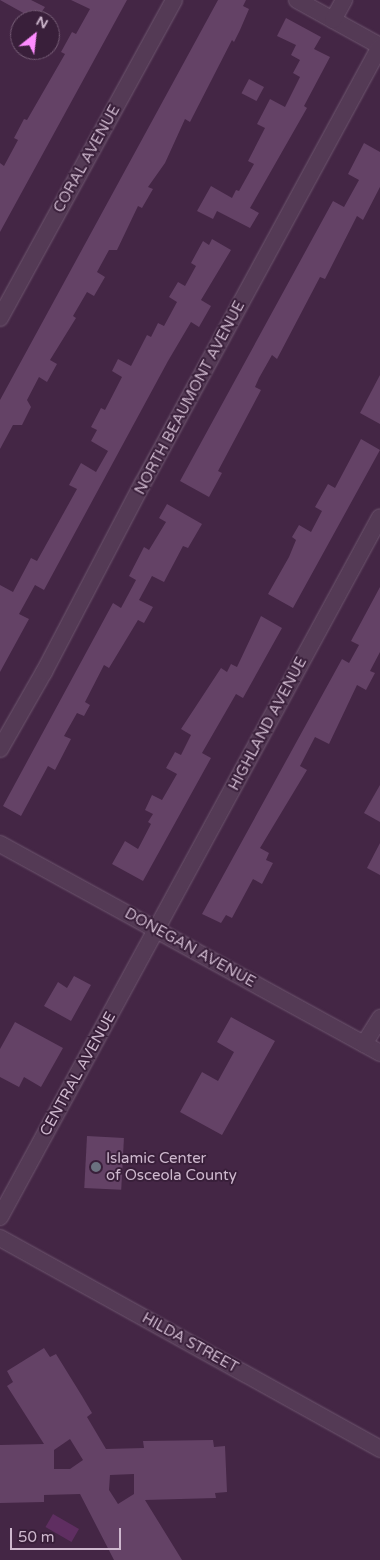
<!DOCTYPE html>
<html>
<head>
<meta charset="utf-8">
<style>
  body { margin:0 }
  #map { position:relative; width:380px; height:1560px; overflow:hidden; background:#442645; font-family:"Varela Round",sans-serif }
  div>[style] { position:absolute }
  .water>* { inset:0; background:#5f2e61; transform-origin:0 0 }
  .building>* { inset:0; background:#644266; transform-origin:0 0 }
  .roads { filter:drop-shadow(0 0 1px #6e566f) drop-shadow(0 0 1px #6e566f) }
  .minor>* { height:16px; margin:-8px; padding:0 8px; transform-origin:8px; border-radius:8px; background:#543a55 }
  .dots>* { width:14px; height:14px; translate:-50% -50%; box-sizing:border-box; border:2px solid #391f3a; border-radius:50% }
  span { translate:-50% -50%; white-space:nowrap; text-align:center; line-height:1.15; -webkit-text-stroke:4px #391f3a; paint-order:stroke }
  .street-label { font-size:15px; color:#ceb8ce }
  .poi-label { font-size:15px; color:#ceb8ce }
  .left { translate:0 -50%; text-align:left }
  .north { position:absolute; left:10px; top:10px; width:50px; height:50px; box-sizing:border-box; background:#391f3a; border:1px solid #755c75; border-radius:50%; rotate:29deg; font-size:14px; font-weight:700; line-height:20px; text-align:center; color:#ceb8ce }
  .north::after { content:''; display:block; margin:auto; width:18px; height:22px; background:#fe8cff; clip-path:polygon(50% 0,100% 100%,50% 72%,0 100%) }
  .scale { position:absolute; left:10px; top:1528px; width:111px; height:22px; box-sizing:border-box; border:2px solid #ceb8ce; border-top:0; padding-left:6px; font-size:15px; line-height:18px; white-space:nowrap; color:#ceb8ce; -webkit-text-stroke:4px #391f3a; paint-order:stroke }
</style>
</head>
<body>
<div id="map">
  <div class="water">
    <i style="left:53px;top:1514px;width:30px;height:15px;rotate:30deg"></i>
  </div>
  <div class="building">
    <i style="clip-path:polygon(0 0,31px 0,45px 7px,36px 20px)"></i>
    <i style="clip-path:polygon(71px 0,127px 0,0 232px,0 163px,4px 166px,18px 140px,14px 138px,24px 119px,27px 120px,65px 54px,61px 52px,72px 32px,76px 34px,90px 9px)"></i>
    <i style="clip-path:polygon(218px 0,246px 0,243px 6px,249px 9px,240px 30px,234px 42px,232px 40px,190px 122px,185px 119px,165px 163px,148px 187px,153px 189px,142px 208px,138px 206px,117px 250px,109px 250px,97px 272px,105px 277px,94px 296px,87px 292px,73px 316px,76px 318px,50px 360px,57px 364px,47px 382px,39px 377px,27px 400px,31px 407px,22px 425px,13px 425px,0 449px,0 400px)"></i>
    <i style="clip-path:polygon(286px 18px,321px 37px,314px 49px,330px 57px,304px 106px,307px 108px,250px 208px,259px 213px,250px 228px,217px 211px,213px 219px,197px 211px,211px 186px,232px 198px,236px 190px,239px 191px,254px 164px,248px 161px,265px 128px,257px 124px,270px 99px,285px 107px,300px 77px,293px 73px,300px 60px,291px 55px,296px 45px,277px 36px)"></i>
    <i style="left:249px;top:79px;width:17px;height:16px;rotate:28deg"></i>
    <i style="clip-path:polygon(364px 143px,380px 152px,380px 187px,363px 220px,357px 216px,325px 279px,320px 277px,277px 359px,272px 355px,259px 378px,255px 387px,261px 390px,218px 471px,222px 473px,209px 497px,180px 481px,333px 201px,344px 207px,359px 180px,348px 174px)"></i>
    <i style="clip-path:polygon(212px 239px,231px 250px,201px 300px,211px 306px,199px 327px,191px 322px,168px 361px,44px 590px,35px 585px,19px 614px,29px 619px,0 672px,0 585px,13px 592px,31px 558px,37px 561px,77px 489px,69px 485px,81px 463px,96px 472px,108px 451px,91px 441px,97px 430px,91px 427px,101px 408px,105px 410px,122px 377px,112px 371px,118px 359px,131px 366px,147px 335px,151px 337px,158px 323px,164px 326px,177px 302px,169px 297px,178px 282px,185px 286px,196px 266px,191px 263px,203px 241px,209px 245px)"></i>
    <i style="clip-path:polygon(380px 375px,380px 424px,360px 413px)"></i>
    <i style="clip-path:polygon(361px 439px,380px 450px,293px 608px,268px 594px,289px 557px,296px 540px,292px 537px,299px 525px,311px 532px,322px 511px,315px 507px,328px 484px,335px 488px)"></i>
    <i style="clip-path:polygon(167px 504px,202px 524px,188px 548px,183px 546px,164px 582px,152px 576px,139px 600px,153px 607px,144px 623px,138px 620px,109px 668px,104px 665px,85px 702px,90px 705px,84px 716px,77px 713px,64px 736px,71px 739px,55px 770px,48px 766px,21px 816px,3px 806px,113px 603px,121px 608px,136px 580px,129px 576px,144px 547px,149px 550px,166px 522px,159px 518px)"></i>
    <i style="clip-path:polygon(380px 587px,380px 652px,370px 671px,375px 673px,366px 690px,357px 685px,329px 744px,315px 737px,300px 766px,307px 770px,260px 848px,269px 853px,266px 860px,273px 863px,262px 884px,253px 879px,232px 918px,226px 915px,221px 923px,202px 914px,342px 659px,349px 663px,359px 645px,351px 641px)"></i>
    <i style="clip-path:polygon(261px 616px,282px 628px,243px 698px,236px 694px,202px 753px,211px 758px,143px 881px,112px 864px,125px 841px,138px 849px,151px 824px,148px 822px,153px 814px,145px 810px,152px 795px,162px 800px,177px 774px,166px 768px,175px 752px,181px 755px,191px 735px,181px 729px,221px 668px,227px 672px,231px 664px,237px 667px)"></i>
    <i style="clip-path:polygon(380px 785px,380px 822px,364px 813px)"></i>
    <i style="clip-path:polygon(380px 843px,380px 875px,367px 868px)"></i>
    <i style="clip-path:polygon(74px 976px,91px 985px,71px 1021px,44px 1006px,58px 982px,67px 988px)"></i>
    <i style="clip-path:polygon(231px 1017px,275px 1041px,222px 1135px,180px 1112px,202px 1072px,218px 1081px,234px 1052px,217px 1042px)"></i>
    <i style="clip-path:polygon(15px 1022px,63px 1048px,41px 1087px,24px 1077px,19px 1087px,0 1077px,0 1049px)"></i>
    <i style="left:87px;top:1136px;width:37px;height:52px;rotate:3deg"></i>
    <i style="clip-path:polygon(evenodd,44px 1348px,50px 1357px,56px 1354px,82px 1396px,92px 1413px,87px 1417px,106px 1449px,144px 1448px,143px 1441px,213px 1440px,214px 1447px,225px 1446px,227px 1492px,215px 1493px,216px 1498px,145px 1500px,182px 1560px,114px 1560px,80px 1494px,44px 1495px,44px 1502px,0 1503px,0 1445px,44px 1444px,7px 1386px,13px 1382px,7px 1371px,44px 1348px,70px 1439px,83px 1460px,70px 1469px,54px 1469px,54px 1450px,70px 1439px,44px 1348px,134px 1474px,134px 1494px,118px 1504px,109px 1490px,110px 1475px,134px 1474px)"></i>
  </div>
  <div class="roads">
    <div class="minor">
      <i style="left:297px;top:0;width:95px;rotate:29deg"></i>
      <i style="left:333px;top:20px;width:23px;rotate:-61deg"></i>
      <i style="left:0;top:318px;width:362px;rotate:-61.3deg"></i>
      <i style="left:0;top:749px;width:89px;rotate:-60.3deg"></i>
      <i style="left:44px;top:672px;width:213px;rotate:-62.4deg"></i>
      <i style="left:143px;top:483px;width:496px;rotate:-61.5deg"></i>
      <i style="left:0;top:844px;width:434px;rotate:28.8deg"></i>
      <i style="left:364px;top:1044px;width:31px;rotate:-58deg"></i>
      <i style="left:0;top:1217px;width:796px;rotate:-61.5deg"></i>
      <i style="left:0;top:1238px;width:435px;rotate:29deg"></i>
    </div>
  </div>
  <div class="dots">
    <i style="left:96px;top:1167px;background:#6b7280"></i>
  </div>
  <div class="street-label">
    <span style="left:87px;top:159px;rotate:-61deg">CORAL AVENUE</span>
    <span style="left:190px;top:398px;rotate:-62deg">NORTH BEAUMONT AVENUE</span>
    <span style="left:268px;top:724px;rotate:-62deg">HIGHLAND AVENUE</span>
    <span style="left:190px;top:948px;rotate:29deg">DONEGAN AVENUE</span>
    <span style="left:78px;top:1074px;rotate:-61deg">CENTRAL AVENUE</span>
    <span style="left:190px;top:1343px;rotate:29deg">HILDA STREET</span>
  </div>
  <div class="poi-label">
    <span class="left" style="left:106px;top:1167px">Islamic Center<br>of Osceola County</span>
  </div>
  <div class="north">N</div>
  <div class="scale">50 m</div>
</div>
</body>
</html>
